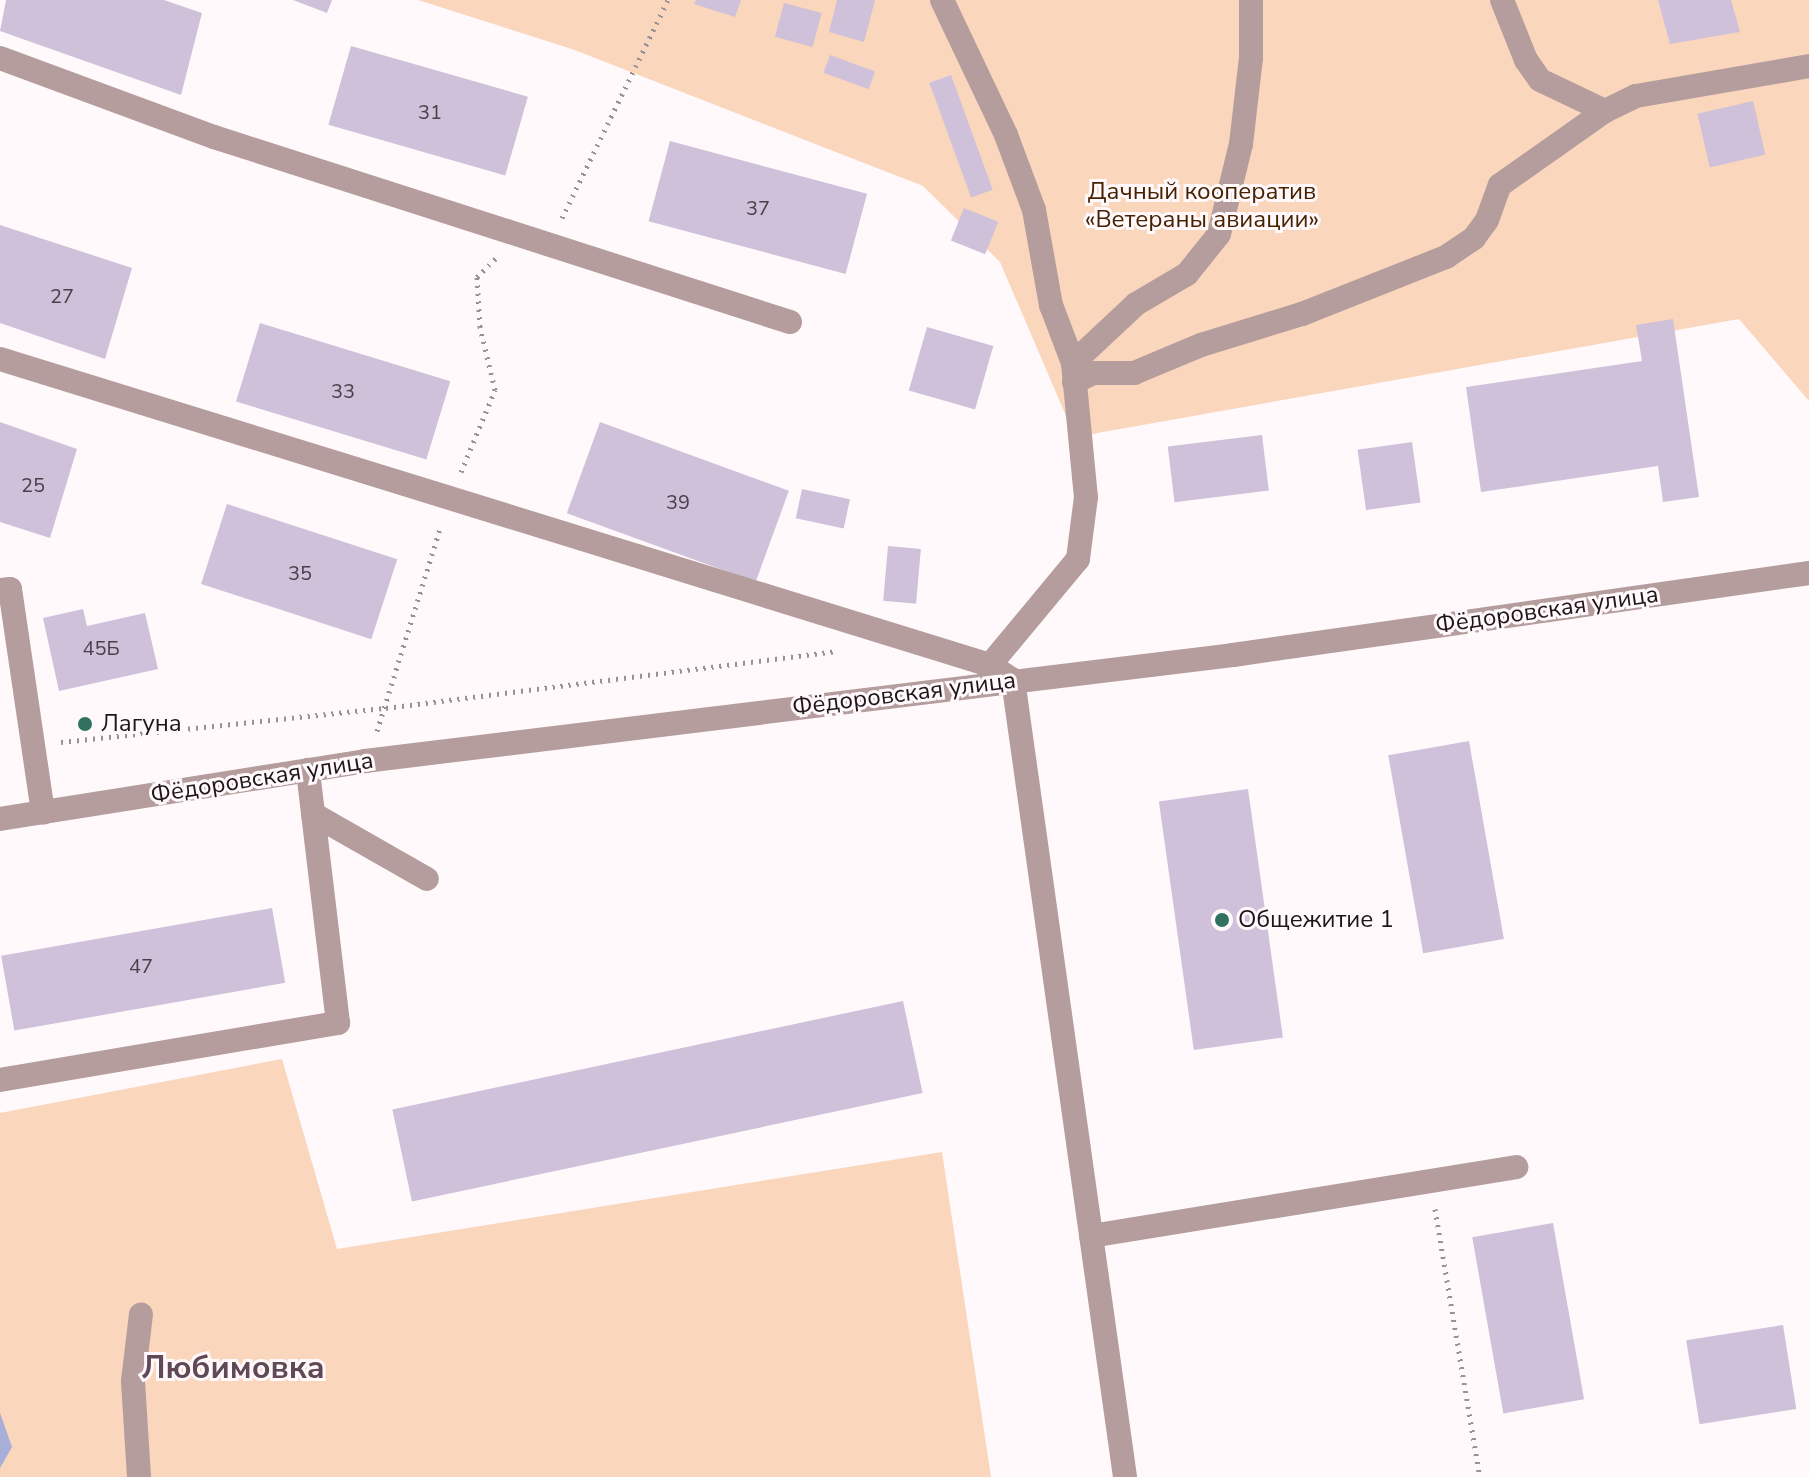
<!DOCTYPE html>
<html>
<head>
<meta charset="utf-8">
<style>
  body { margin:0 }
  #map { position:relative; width:1809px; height:1477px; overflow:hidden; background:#fff9fc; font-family:"Nunito Sans",sans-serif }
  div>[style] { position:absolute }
  .green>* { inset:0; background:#fad6bd }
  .water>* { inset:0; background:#a7aed8 }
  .building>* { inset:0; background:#cfc1d9; transform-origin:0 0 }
  .path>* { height:5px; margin-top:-2.5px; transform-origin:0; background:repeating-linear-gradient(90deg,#999195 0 2px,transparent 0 8px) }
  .minor>* { height:24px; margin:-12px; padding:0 12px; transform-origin:12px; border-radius:12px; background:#b49d9c }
  .dots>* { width:22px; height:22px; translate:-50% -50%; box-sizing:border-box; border:4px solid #fff9fc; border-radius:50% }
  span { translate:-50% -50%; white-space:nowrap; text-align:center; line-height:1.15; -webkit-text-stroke:6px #fff9fc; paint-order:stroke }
  .number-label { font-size:20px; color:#4b404a }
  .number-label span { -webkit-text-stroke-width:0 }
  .park-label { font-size:24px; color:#472100 }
  .street-label { font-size:24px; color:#1f151a }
  .poi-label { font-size:24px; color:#1f151a }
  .left { translate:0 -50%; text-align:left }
  .district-label { font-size:32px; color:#604955; font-weight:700 }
</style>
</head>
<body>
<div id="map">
  <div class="green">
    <i style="clip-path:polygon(418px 0,1809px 0,1809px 401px,1739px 319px,1075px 437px,1000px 262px,923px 186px,572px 49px)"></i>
    <i style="clip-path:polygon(282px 1059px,337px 1249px,942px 1152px,991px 1477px,0 1477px,0 1113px)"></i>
  </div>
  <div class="water">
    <i style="clip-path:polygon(0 1413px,12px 1447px,0 1468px)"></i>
  </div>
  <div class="building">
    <i style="clip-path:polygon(6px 0,164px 0,202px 13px,181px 95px,0 31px)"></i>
    <i style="clip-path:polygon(293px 0,332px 0,327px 13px)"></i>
    <i style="clip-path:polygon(696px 0,741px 0,735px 17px,694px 4px)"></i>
    <i style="clip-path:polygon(837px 0,875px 0,864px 42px,829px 32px)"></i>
    <i style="clip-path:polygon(1658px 0,1731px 0,1740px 32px,1670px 44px)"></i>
    <i style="left:784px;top:3px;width:39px;height:35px;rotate:15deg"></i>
    <i style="left:351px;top:46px;width:184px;height:82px;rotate:16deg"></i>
    <i style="left:830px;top:55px;width:48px;height:19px;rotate:20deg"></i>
    <i style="left:951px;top:75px;width:122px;height:23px;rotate:70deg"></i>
    <i style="left:1753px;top:101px;width:55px;height:57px;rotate:77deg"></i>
    <i style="left:670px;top:141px;width:204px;height:83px;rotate:15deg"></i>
    <i style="left:964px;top:208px;width:37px;height:35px;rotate:22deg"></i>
    <i style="clip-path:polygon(0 225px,132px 268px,105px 359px,0 323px)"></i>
    <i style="clip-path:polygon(1673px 319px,1699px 497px,1663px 502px,1658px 466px,1481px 492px,1466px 387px,1642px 361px,1636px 325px)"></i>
    <i style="left:260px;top:323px;width:199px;height:82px;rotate:17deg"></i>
    <i style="left:927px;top:327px;width:69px;height:66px;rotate:16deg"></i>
    <i style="clip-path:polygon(0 422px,77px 449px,50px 538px,0 522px)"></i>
    <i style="left:600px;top:422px;width:201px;height:97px;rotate:20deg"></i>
    <i style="left:1262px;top:435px;width:56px;height:95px;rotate:83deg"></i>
    <i style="left:1412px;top:442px;width:61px;height:55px;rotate:82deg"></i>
    <i style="left:802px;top:489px;width:49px;height:30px;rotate:12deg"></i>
    <i style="left:227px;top:504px;width:179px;height:84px;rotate:18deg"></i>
    <i style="left:888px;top:546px;width:33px;height:55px;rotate:5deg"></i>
    <i style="clip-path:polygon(83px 609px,87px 626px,145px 613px,158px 669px,59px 691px,43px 618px)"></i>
    <i style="left:1469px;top:741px;width:201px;height:82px;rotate:80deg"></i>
    <i style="left:1248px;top:789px;width:251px;height:90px;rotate:82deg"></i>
    <i style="left:272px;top:908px;width:76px;height:275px;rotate:80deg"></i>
    <i style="left:903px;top:1001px;width:94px;height:522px;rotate:78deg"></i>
    <i style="left:1553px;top:1223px;width:179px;height:82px;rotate:80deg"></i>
    <i style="left:1783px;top:1325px;width:85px;height:98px;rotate:81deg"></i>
  </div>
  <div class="path">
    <i style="left:562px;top:218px;width:242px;rotate:-64.1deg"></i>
    <i style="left:461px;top:472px;width:89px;rotate:-67.5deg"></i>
    <i style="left:495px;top:390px;width:65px;rotate:-103.4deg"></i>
    <i style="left:480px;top:327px;width:50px;rotate:-93.4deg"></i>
    <i style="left:477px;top:277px;width:27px;rotate:-45deg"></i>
    <i style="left:377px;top:731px;width:215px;rotate:-72.7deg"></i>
    <i style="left:61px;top:742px;width:327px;rotate:-6deg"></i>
    <i style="left:386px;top:708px;width:455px;rotate:-7.2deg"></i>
    <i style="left:1435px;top:1209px;width:272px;rotate:80.5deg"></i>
  </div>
  <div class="minor">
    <i style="left:942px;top:0;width:149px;rotate:64.6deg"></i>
    <i style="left:1006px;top:135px;width:80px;rotate:69.5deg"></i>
    <i style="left:1034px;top:210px;width:97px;rotate:79.9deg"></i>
    <i style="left:1051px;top:305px;width:62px;rotate:69.2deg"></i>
    <i style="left:1073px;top:363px;width:135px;rotate:84.5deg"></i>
    <i style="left:1086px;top:497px;width:63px;rotate:97.4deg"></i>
    <i style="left:1078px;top:559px;width:138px;rotate:129.7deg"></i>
    <i style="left:1502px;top:0;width:65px;rotate:68.2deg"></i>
    <i style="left:1526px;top:60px;width:24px;rotate:55deg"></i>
    <i style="left:1540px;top:80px;width:72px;rotate:25.5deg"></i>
    <i style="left:0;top:58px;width:228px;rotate:20.3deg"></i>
    <i style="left:214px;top:137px;width:605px;rotate:17.81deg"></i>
    <i style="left:0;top:359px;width:1036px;rotate:17.18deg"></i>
    <i style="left:990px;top:665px;width:27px;rotate:33deg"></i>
    <i style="left:1013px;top:680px;width:805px;rotate:82deg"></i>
    <i style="left:1073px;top:363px;width:86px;rotate:-43.1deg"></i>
    <i style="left:1136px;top:304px;width:59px;rotate:-30.5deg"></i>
    <i style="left:1187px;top:274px;width:51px;rotate:-51.3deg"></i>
    <i style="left:1219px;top:234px;width:93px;rotate:-76.3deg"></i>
    <i style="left:1241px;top:144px;width:87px;rotate:-83.4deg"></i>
    <i style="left:1251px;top:58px;width:58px;rotate:-90deg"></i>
    <i style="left:1074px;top:382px;width:21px;rotate:-25deg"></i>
    <i style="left:1093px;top:373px;width:41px"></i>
    <i style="left:1134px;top:373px;width:73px;rotate:-22.7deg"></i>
    <i style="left:1201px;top:345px;width:106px;rotate:-17.1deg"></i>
    <i style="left:1302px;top:314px;width:155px;rotate:-21.6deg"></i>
    <i style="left:1446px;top:257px;width:34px;rotate:-34deg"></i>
    <i style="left:1474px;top:238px;width:22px;rotate:-54deg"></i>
    <i style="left:1487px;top:220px;width:37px;rotate:-70deg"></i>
    <i style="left:1500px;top:185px;width:128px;rotate:-35.2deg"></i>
    <i style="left:1605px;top:111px;width:34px;rotate:-26deg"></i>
    <i style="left:1636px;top:96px;width:176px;rotate:-9.8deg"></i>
    <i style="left:0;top:590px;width:10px;rotate:-6deg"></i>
    <i style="left:10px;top:589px;width:226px;rotate:81.6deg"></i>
    <i style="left:313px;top:814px;width:131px;rotate:29.7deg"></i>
    <i style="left:0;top:819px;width:370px;rotate:-9deg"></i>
    <i style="left:365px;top:761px;width:874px;rotate:-6.96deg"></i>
    <i style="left:1233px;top:655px;width:582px;rotate:-8.1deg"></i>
    <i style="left:0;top:1080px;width:343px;rotate:-9.6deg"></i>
    <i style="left:338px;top:1023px;width:255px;rotate:-96.8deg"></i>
    <i style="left:1091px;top:1236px;width:431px;rotate:-9.2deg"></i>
    <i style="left:139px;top:1477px;width:96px;rotate:-93.6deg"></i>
    <i style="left:133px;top:1381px;width:67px;rotate:-83.2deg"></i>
  </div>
  <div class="dots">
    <i style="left:85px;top:724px;background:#317160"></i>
    <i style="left:1222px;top:920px;background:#317160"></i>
  </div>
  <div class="number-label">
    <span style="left:430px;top:112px">31</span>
    <span style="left:758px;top:208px">37</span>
    <span style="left:62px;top:296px">27</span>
    <span style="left:343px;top:391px">33</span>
    <span style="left:33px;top:485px">25</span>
    <span style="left:678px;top:502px">39</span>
    <span style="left:300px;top:573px">35</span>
    <span style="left:101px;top:648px">45Б</span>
    <span style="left:141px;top:966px">47</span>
  </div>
  <div class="park-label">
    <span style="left:1202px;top:206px">Дачный кооператив<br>«Ветераны авиации»</span>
  </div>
  <div class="street-label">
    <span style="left:1547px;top:610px;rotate:-8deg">Фёдоровская улица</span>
    <span style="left:904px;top:694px;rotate:-7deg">Фёдоровская улица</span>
    <span style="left:262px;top:778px;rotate:-9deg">Фёдоровская улица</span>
  </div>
  <div class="poi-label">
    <span class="left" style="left:101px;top:724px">Лагуна</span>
    <span class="left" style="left:1238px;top:920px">Общежитие 1</span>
  </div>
  <div class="district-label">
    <span style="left:233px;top:1368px">Любимовка</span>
  </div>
</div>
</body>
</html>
